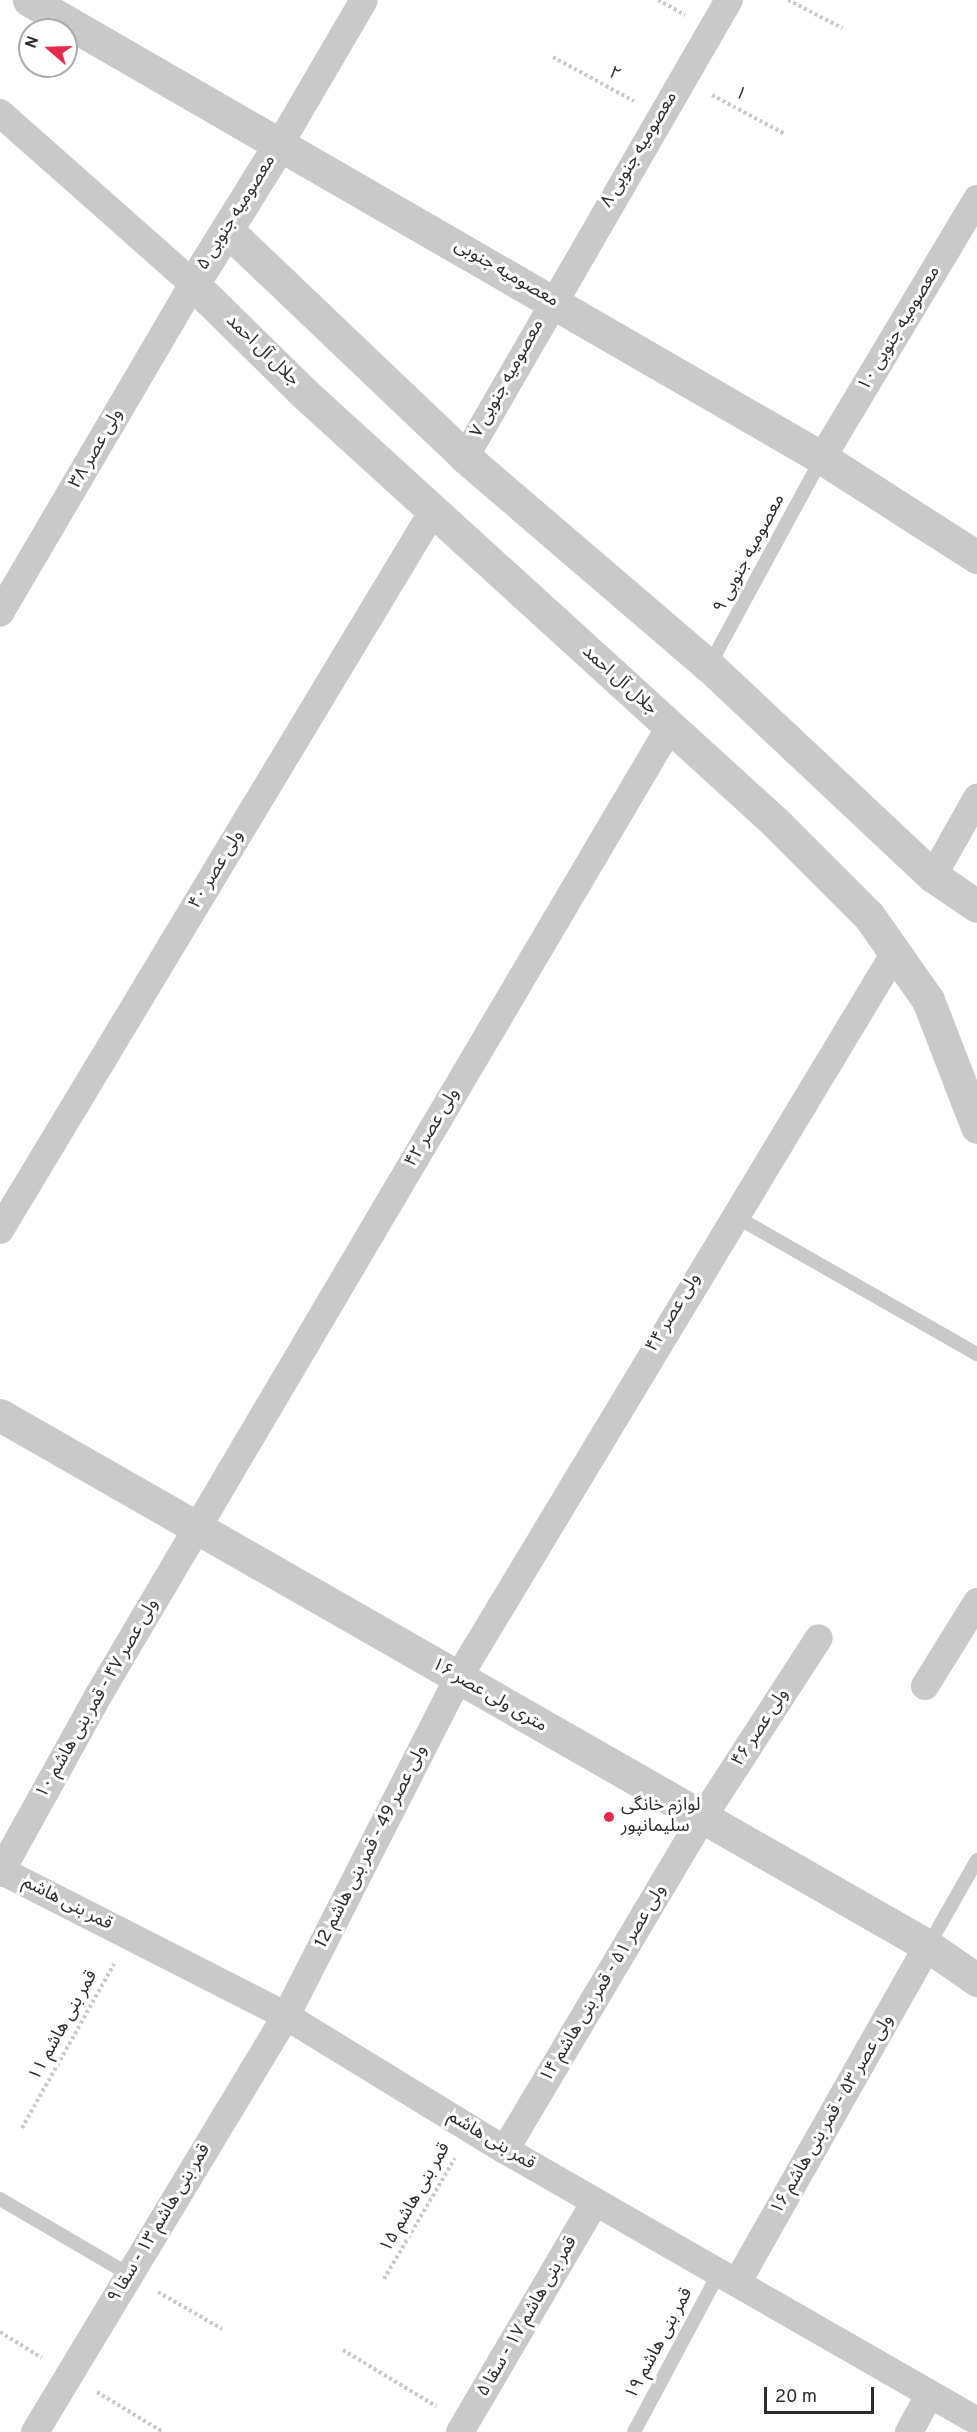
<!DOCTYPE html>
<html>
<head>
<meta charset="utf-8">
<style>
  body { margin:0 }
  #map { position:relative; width:977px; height:2432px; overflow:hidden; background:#fff; font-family:Overpass,"Noto Sans Arabic",sans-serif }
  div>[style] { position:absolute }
  .path>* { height:4px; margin-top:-2px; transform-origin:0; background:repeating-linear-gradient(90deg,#c9c9c9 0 3px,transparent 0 6px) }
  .service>* { height:14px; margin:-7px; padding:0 7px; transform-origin:7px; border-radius:7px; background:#c9c9c9 }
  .minor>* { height:28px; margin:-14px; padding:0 14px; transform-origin:14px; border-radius:14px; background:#c9c9c9 }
  .tertiary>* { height:33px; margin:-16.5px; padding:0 16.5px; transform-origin:16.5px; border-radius:16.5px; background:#c9c9c9 }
  .dots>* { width:16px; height:16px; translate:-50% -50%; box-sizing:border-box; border:3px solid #fff; border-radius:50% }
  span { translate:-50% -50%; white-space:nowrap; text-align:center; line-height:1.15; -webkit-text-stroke:6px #fff; paint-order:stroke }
  .street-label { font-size:18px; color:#2c2c2c }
  .poi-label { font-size:18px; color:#2c2c2c }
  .left { translate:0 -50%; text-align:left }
  .north { position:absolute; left:18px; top:18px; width:60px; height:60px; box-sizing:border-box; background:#fff; border:2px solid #ababab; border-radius:50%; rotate:290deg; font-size:16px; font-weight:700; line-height:24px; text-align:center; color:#2c2c2c }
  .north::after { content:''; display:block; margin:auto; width:21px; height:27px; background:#e72950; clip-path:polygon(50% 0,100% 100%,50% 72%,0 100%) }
  .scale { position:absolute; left:764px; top:2387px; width:110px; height:27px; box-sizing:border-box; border:3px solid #2c2c2c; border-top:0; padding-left:8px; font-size:18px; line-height:21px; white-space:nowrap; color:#2c2c2c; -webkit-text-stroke:4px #fff; paint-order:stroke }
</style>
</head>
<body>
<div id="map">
  <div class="path">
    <i style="left:658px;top:0;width:31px;rotate:29deg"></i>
    <i style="left:788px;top:0;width:61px;rotate:27.4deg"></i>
    <i style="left:553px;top:57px;width:92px;rotate:28.5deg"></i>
    <i style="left:712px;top:95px;width:83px;rotate:28.1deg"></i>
    <i style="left:22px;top:2128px;width:188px;rotate:-60.7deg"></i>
    <i style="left:384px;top:2279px;width:140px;rotate:-59.6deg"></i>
    <i style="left:158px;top:2292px;width:74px;rotate:30deg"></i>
    <i style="left:0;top:2332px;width:49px;rotate:31.8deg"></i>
    <i style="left:343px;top:2350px;width:109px;rotate:31.1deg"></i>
    <i style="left:97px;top:2392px;width:77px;rotate:31.2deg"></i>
  </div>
  <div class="service">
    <i style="left:709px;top:666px;width:237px;rotate:-61.5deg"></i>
    <i style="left:733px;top:1215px;width:281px;rotate:29.7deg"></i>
    <i style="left:928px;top:1946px;width:99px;rotate:-60.3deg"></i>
    <i style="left:0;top:2199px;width:151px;rotate:30.3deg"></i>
    <i style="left:634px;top:2432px;width:180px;rotate:-61.9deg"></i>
  </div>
  <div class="minor">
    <i style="left:0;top:113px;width:258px;rotate:41.5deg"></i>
    <i style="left:193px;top:284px;width:381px;rotate:120.4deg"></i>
    <i style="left:281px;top:142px;width:164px;rotate:-59.7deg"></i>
    <i style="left:465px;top:457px;width:528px;rotate:-59.99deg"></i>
    <i style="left:822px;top:458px;width:302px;rotate:-59.1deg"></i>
    <i style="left:933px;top:876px;width:90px;rotate:-60.6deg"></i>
    <i style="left:0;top:1230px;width:839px;rotate:-58.94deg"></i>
    <i style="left:925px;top:1686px;width:99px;rotate:-58.2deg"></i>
    <i style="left:0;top:1870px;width:321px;rotate:27deg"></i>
    <i style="left:286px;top:2016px;width:257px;rotate:31.5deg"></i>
    <i style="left:505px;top:2150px;width:544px;rotate:29.86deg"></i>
    <i style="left:0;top:1873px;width:202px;rotate:-61deg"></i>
    <i style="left:98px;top:1696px;width:1125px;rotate:-59.45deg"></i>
    <i style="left:505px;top:2150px;width:387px;rotate:-59.3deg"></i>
    <i style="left:703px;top:1817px;width:213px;rotate:-57.1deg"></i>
    <i style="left:737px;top:2283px;width:387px;rotate:-60.5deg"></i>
    <i style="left:35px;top:2432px;width:486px;rotate:-58.9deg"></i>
    <i style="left:286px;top:2016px;width:379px;rotate:-63deg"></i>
    <i style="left:458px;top:1678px;width:849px;rotate:-58.93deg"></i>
    <i style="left:460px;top:2432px;width:267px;rotate:-59.6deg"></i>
    <i style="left:909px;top:2432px;width:43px;rotate:-61.1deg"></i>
  </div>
  <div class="tertiary">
    <i style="left:29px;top:0;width:916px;rotate:30.01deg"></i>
    <i style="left:822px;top:458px;width:184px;rotate:32.6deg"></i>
    <i style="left:281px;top:142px;width:167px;rotate:121.8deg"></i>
    <i style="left:193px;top:284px;width:157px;rotate:44.5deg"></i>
    <i style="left:305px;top:394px;width:634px;rotate:42.32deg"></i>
    <i style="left:774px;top:821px;width:134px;rotate:45deg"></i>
    <i style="left:869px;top:916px;width:103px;rotate:54.9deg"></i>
    <i style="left:928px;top:1000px;width:136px;rotate:68.9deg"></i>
    <i style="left:227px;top:230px;width:329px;rotate:43.6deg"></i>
    <i style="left:465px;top:457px;width:321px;rotate:40.6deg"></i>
    <i style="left:709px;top:666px;width:307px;rotate:43.2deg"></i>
    <i style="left:933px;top:876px;width:53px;rotate:34.3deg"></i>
    <i style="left:0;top:1415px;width:1069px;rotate:29.78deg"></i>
    <i style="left:928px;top:1946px;width:60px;rotate:34.8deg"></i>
  </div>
  <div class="dots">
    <i style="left:609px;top:1817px;background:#e72950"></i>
  </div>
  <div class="street-label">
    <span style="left:614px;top:75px;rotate:29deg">۲</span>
    <span style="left:740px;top:95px;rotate:28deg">۱</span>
    <span style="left:640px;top:150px;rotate:-59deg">معصومیه جنوبی ۸</span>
    <span style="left:237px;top:213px;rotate:-58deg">معصومیه جنوبی ۵</span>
    <span style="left:506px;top:274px;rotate:30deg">معصومیه جنوبی</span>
    <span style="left:900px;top:329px;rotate:-59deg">معصومیه جنوبی ۱۰</span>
    <span style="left:262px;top:351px;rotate:44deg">جلال آل احمد</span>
    <span style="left:508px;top:379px;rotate:-61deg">معصومیه جنوبی ۷</span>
    <span style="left:97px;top:449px;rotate:-60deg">ولی عصر ۳۸</span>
    <span style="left:750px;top:554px;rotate:-62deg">معصومیه جنوبی ۹</span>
    <span style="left:619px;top:681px;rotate:42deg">جلال آل احمد</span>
    <span style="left:217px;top:870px;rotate:-59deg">ولی عصر ۴۰</span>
    <span style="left:433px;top:1128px;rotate:-59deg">ولی عصر ۴۲</span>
    <span style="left:674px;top:1313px;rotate:-59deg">ولی عصر ۴۴</span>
    <span style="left:489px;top:1696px;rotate:30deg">۱۶ متری ولی عصر</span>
    <span style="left:98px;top:1699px;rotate:-60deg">ولی عصر ۴۷ - قمر بنی هاشم ۱۰</span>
    <span style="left:761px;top:1728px;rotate:-57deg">ولی عصر ۴۶</span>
    <span style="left:372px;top:1847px;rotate:-63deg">ولی عصر 49 - قمر بنی هاشم 12</span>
    <span style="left:67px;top:1904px;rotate:27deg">قمر بنی هاشم</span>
    <span style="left:604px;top:1984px;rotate:-59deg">ولی عصر ۵۱ - قمر بنی هاشم ۱۴</span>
    <span style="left:64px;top:2026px;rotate:-61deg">قمر بنی هاشم ۱۱</span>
    <span style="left:833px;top:2115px;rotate:-60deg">ولی عصر ۵۳ - قمر بنی هاشم ۱۶</span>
    <span style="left:491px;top:2141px;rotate:31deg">قمر بنی هاشم</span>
    <span style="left:416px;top:2198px;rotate:-60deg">قمر بنی هاشم ۱۵</span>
    <span style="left:160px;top:2224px;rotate:-59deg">قمر بنی هاشم ۱۳ - سقا ۹</span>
    <span style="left:528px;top:2317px;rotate:-60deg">قمر بنی هاشم ۱۷ - سقا ۵</span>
    <span style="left:660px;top:2344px;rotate:-62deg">قمر بنی هاشم ۱۹</span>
  </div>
  <div class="poi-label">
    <span class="left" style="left:621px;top:1817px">لوازم خانگی<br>سلیمانپور</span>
  </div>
  <div class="north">N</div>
  <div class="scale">20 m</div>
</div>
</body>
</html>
